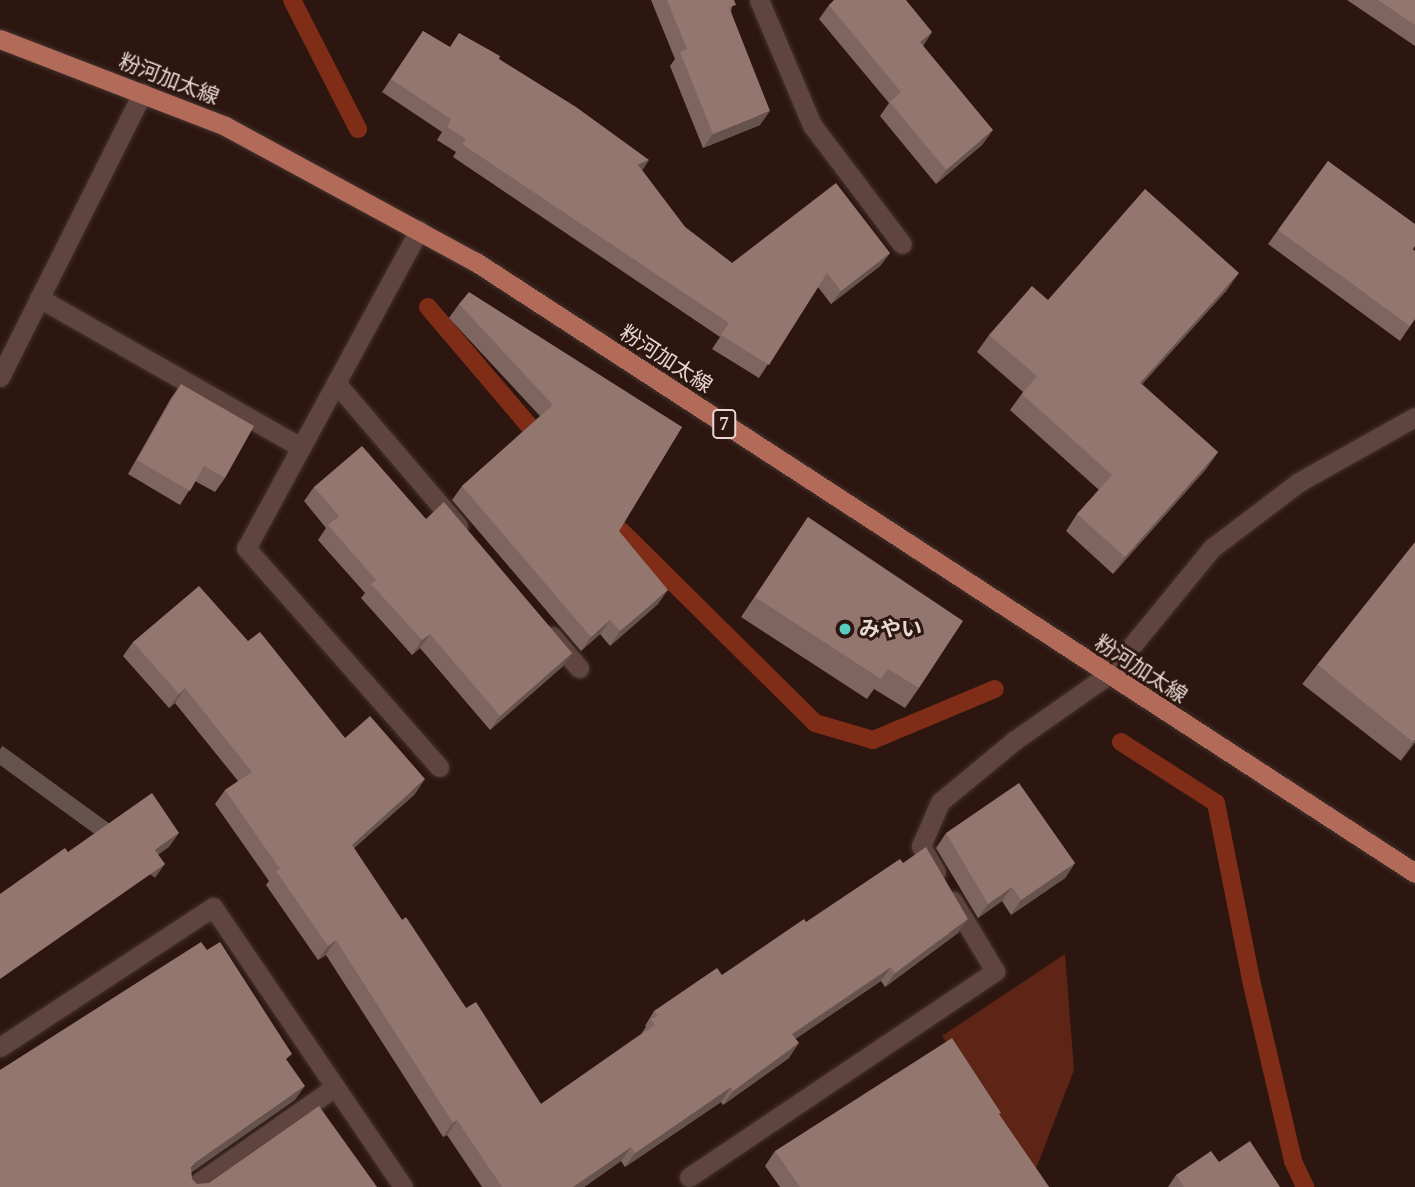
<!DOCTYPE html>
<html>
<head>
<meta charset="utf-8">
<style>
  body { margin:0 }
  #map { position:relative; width:1415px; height:1187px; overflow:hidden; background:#2d1610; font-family:"Times New Roman","Noto Sans JP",serif }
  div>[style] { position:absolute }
  .green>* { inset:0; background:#5e2415 }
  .stream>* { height:18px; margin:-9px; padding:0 9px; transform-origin:9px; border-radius:9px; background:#802d17 }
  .roads { filter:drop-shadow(0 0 2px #43322f) drop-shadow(0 0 2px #43322f) }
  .minor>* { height:19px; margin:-9.5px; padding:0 9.5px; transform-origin:9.5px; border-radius:9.5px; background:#5f453d }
  .primary>* { height:19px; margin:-9.5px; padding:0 9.5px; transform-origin:9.5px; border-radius:9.5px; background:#b26b58 }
  .wall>* { inset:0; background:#7e655f; transform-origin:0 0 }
  .shaded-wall>* { inset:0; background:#67534d; transform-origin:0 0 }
  .building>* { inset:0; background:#93766e }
  .dots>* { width:19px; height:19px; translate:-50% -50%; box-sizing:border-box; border:4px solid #2d1610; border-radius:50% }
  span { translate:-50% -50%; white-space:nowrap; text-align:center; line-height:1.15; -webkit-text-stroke:6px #2d1610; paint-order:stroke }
  .shield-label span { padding:2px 5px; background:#2d1610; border:2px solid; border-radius:5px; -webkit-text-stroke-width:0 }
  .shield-label { font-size:19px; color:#e8d8d3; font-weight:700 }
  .street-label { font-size:21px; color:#e8d8d3 }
  .poi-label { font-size:21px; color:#e8d8d3; font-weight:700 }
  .left { translate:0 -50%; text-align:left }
</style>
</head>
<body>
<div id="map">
  <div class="green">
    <i style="clip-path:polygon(1065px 954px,1074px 1070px,1034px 1174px,942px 1036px)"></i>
  </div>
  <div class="stream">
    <i style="left:292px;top:0;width:145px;rotate:62.9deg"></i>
    <i style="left:428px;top:307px;width:177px;rotate:49.6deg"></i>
    <i style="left:604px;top:514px;width:297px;rotate:44.7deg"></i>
    <i style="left:815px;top:723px;width:60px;rotate:16.3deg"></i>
    <i style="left:873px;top:740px;width:132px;rotate:-22.7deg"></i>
    <i style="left:1121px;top:742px;width:113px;rotate:32.7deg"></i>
    <i style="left:1216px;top:803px;width:180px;rotate:78.8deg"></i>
    <i style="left:1251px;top:980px;width:186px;rotate:76.9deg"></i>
    <i style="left:1293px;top:1161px;width:29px;rotate:65deg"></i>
  </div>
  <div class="roads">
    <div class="minor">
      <i style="left:759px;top:0;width:136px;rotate:67deg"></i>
      <i style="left:812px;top:125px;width:149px;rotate:52.9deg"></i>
      <i style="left:419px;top:230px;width:362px;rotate:118.5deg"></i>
      <i style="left:246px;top:548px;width:292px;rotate:48.6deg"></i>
      <i style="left:39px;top:298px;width:301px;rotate:29.7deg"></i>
      <i style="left:0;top:377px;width:318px;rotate:-63.4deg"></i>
      <i style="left:336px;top:383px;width:188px;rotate:49.5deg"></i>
      <i style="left:552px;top:636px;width:42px;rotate:49.8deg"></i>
      <i style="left:936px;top:872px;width:30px;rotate:-120deg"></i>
      <i style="left:921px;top:846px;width:48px;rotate:-66.6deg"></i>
      <i style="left:940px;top:802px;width:97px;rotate:-39.6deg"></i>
      <i style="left:1015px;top:740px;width:113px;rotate:-35deg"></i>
      <i style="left:1108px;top:675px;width:164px;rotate:-50.7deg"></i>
      <i style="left:1212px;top:548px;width:109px;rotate:-37.2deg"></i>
      <i style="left:1299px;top:482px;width:133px;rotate:-29.3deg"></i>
      <i style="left:0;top:1047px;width:255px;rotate:-33.3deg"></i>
      <i style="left:213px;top:907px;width:338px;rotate:55.8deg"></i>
      <i style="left:689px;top:1177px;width:369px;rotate:-33.9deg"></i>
      <i style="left:995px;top:971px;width:82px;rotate:-121deg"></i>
      <i style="left:192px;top:1187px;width:174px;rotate:-35deg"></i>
    </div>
    <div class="primary">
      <i style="left:0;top:39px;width:241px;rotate:21.1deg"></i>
      <i style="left:225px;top:126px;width:285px;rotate:28.5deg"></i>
      <i style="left:476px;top:262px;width:1120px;rotate:33.05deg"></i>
    </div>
  </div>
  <div class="wall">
    <i style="clip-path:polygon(651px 0,734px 0,731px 11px,760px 125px,703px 148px,670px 66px,675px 59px)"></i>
    <i style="clip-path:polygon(1347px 0,1415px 0,1415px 46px)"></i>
    <i style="clip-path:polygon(829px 5px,932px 32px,923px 46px,983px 144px,936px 184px,880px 116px,889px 103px,819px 19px)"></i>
    <i style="clip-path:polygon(423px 31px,449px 47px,499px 59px,642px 170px,685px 227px,732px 263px,890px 253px,880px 266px,831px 304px,818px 287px,759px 378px,712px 349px,720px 337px,453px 157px,456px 152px,437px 140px,442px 132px,382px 92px)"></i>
    <i style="clip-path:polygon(1328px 161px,1413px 249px,1415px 319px,1400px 341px,1268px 244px)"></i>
    <i style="clip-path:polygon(1227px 290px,1142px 384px,1218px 452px,1206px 469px,1113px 574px,1066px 531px,1077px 514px,1099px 490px,1010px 410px,1023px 392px,977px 352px,989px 335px,1048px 300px)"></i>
    <i style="clip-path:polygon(459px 304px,682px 427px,619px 531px,658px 604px,610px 646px,600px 634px,581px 651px,452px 500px,462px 486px,540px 416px,449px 318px)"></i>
    <i style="clip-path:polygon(181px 384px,225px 478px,215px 492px,195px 481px,180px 505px,128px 474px,171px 398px)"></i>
    <i style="clip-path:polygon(314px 487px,426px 519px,572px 653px,562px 667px,490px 730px,420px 648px,412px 655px,361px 598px,365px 593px,318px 540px,326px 528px,304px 501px)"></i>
    <i style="clip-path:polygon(808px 517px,919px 688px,905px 708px,874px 689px,867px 699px,741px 617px)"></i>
    <i style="clip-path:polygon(248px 641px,345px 738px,415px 794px,354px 848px,402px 920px,466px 1008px,541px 1104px,641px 1034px,646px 1027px,645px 1026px,654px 1011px,722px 975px,806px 922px,958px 933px,885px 987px,881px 981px,795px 1039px,789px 1058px,723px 1105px,721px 1102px,625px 1167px,621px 1161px,584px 1187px,482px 1187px,447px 1135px,443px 1137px,326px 955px,318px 960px,266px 885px,269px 881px,215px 804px,225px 790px,238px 781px,175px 703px,169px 708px,123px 656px,133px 642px)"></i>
    <i style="left:1317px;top:665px;width:125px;height:24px;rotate:38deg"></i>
    <i style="clip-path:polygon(946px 833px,1075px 863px,1065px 878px,1011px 915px,1002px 901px,978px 918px,936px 848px)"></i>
    <i style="clip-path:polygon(999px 1115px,1049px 1187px,780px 1187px,765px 1166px,775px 1151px)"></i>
    <i style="clip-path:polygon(1219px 1162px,1280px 1187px,1168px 1187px,1176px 1175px)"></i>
  </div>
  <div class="shaded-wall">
    <i style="clip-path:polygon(932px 32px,922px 46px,920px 42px)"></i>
    <i style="clip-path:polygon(770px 111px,760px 125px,703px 148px,713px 134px)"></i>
    <i style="clip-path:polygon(993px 130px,983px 144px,936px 184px,946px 170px)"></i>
    <i style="clip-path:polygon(649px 160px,640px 174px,638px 165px)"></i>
    <i style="clip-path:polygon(890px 253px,880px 266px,831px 304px,841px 291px)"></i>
    <i style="clip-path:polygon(1239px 273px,1227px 290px,1128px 400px,1140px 383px)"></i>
    <i style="clip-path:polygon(1218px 452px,1206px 469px,1113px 574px,1125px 557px)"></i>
    <i style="clip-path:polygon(668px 590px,658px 604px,610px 646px,620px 631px)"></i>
    <i style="clip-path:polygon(610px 620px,600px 634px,581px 651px,591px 637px)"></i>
    <i style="clip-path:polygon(430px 634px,420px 648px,412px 655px,422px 640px)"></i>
    <i style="clip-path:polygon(572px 653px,562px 667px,490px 730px,500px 716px)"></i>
    <i style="clip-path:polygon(185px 688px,175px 703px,169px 708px,179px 694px)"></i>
    <i style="clip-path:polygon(1415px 740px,1415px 742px,1400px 762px,1413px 742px)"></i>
    <i style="clip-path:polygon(425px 779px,415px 794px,342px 859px,352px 845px)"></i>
    <i style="clip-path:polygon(179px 833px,169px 847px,145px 864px,155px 850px)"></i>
    <i style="clip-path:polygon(1075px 863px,1065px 878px,1011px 915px,1021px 900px)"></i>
    <i style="left:165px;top:864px;width:17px;height:201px;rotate:126deg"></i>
    <i style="clip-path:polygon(1012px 887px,1002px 901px,978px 918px,988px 904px)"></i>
    <i style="clip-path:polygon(968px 919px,958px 933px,885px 987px,895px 973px)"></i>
    <i style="clip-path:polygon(336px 940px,326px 955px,318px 960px,328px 946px)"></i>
    <i style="clip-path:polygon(891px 967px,881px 981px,782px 1048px,792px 1034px)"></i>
    <i style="clip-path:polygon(799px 1043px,789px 1058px,723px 1105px,733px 1091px)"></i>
    <i style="clip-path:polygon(305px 1086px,295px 1100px,185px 1177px,195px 1163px)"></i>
    <i style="clip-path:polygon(731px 1087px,721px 1102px,625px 1167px,635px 1153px)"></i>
    <i style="clip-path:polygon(457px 1120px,447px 1135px,443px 1137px,453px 1123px)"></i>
    <i style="clip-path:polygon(631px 1147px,621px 1161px,584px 1187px,573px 1187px)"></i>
  </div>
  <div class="building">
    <i style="clip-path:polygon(667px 0,734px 0,736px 5px,729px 7px,770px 111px,713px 134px,680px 52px,687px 49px)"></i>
    <i style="clip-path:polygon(834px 0,906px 0,932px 32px,920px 42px,993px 130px,946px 170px,890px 102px,901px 92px,829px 5px)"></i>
    <i style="clip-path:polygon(1378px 0,1415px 0,1415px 25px)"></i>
    <i style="clip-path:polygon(423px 31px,450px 47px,459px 33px,500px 56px,499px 59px,576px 107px,649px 160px,638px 165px,685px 227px,732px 263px,836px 183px,890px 253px,841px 291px,827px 273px,769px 365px,721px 335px,729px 323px,462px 144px,466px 139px,447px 127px,451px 119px,391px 79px)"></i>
    <i style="clip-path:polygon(1328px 161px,1415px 224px,1415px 246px,1413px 249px,1415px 251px,1415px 319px,1410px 326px,1278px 230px)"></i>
    <i style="clip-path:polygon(1145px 189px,1239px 273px,1140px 383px,1218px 452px,1125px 557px,1077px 514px,1112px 475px,1022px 394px,1037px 376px,989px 335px,1032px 286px,1048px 300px)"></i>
    <i style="clip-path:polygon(469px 292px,682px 427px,619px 531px,668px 590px,620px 631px,610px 620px,591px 637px,462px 486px,553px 405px,459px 304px)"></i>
    <i style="clip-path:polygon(181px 384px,254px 426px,225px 478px,204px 466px,190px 491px,137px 460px)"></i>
    <i style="clip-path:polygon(362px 446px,426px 519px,444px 502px,572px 653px,500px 716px,430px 634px,422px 640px,371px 584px,376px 580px,328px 525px,339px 516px,314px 487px)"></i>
    <i style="clip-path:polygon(808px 517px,963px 621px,919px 688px,888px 669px,881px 679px,755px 597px)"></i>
    <i style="clip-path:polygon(1415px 542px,1415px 740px,1413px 742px,1317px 665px)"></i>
    <i style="clip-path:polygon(199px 586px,248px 641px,260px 632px,345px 738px,370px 716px,425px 779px,352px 845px,402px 920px,406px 917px,466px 1008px,476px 1002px,541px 1104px,655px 1025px,651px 1019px,658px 1016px,654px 1011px,717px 968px,722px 975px,804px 919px,806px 922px,900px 859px,903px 863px,926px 847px,968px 919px,895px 973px,891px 967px,792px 1034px,799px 1043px,733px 1091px,731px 1087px,635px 1153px,631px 1147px,573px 1187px,502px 1187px,457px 1120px,453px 1123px,336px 940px,328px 946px,276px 871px,280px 869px,225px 790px,252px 772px,185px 688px,179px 694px,133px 642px)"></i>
    <i style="clip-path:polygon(1019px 783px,1075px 863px,1021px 900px,1012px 887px,988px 904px,946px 833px)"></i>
    <i style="clip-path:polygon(152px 793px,179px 833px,155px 850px,165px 864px,0 979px,0 894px,65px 848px,68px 852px)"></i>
    <i style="clip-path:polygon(201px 942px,207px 950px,220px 942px,292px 1054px,286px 1059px,305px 1086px,195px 1163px,191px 1168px,192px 1179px,197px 1184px,209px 1183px,319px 1106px,377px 1187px,0 1187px,0 1070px)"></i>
    <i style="clip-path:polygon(952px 1038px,1001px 1113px,999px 1114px,1049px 1187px,800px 1187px,775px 1151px)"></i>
    <i style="clip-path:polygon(1250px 1141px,1280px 1187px,1184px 1187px,1176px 1175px,1211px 1151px,1219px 1162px)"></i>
  </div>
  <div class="dots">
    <i style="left:845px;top:629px;background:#57cec1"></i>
  </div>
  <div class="shield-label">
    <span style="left:724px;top:424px">7</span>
  </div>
  <div class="street-label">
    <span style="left:169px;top:79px;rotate:21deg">粉河加太線</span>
    <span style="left:666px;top:359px;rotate:33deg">粉河加太線</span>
    <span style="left:1141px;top:669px;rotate:33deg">粉河加太線</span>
  </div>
  <div class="poi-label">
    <span class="left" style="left:859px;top:629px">みやい</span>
  </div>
</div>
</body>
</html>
